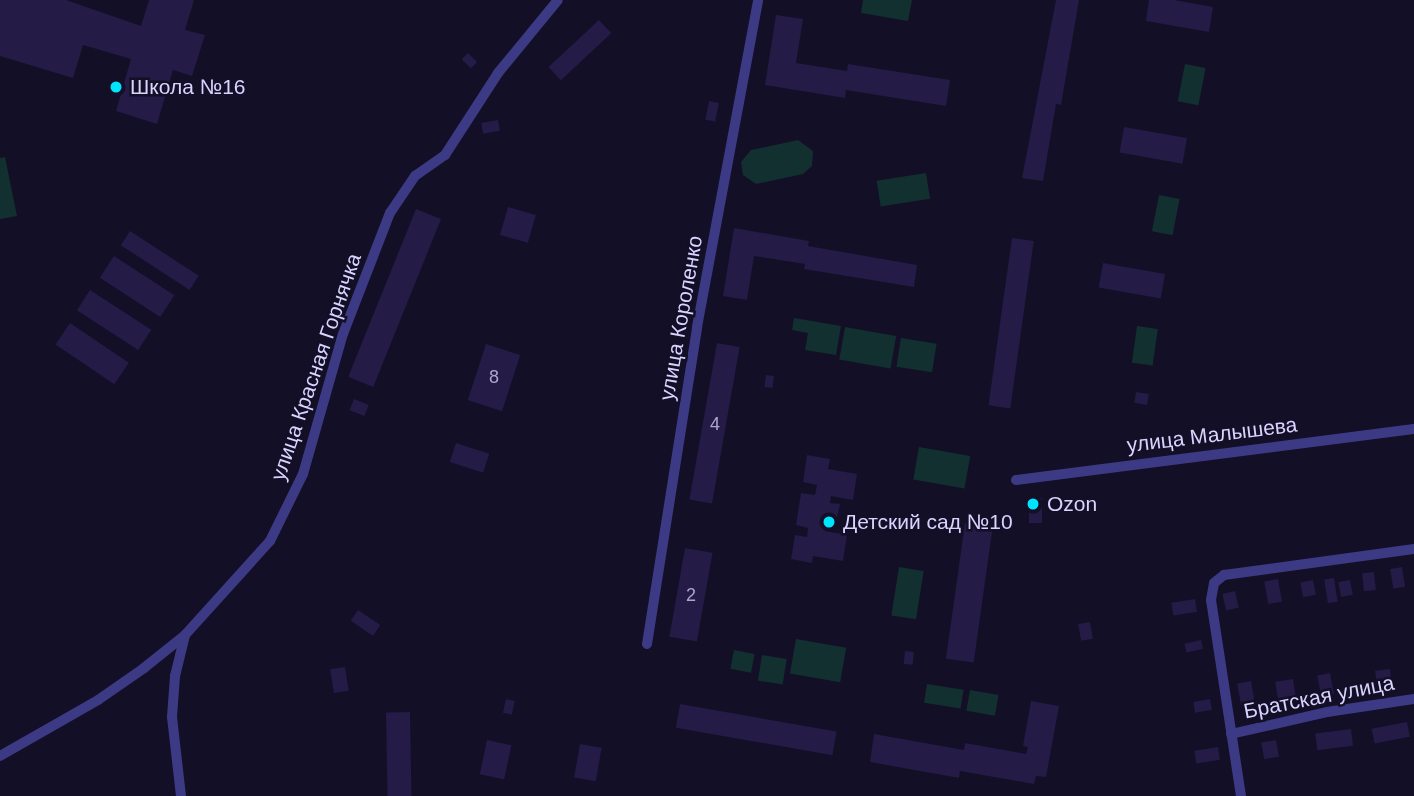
<!DOCTYPE html>
<html>
<head>
<meta charset="utf-8">
<style>
  body { margin:0 }
  #map { position:relative; width:1414px; height:796px; overflow:hidden; background:#130f26; font-family:Arial,sans-serif }
  div>[style] { position:absolute }
  .green>* { inset:0; background:#12302f; transform-origin:0 0 }
  .building>* { inset:0; background:#241b47; transform-origin:0 0 }
  .street>* { height:10px; margin:-5px; padding:0 5px; transform-origin:5px; border-radius:5px; background:#3d3a85 }
  .dots>* { width:19px; height:19px; translate:-50% -50%; box-sizing:border-box; border:4px solid #130f26; border-radius:50% }
  span { translate:-50% -50%; white-space:nowrap; text-align:center; line-height:1.15; -webkit-text-stroke:5px #130f26; paint-order:stroke }
  .number-label { font-size:18px; color:#aca6d1 }
  .number-label span { -webkit-text-stroke-width:0 }
  .poi-label { font-size:21px; color:#d9d4ff }
  .left { translate:0 -50%; text-align:left }
  .street-label { font-size:21px; color:#d9d4ff }
</style>
</head>
<body>
<div id="map">
  <div class="green">
    <i style="clip-path:polygon(863px 0,912px 0,908px 21px,861px 13px)"></i>
    <i style="left:1185px;top:64px;width:21px;height:38px;rotate:11deg"></i>
    <i style="clip-path:polygon(798px 140px,813px 151px,812px 166px,803px 174px,756px 184px,743px 175px,741px 162px,751px 150px)"></i>
    <i style="clip-path:polygon(5px 157px,17px 216px,0 219px,0 158px)"></i>
    <i style="left:926px;top:173px;width:26px;height:50px;rotate:81deg"></i>
    <i style="left:1159px;top:195px;width:21px;height:37px;rotate:11deg"></i>
    <i style="clip-path:polygon(794px 318px,841px 326px,836px 355px,805px 350px,808px 333px,792px 330px)"></i>
    <i style="left:1137px;top:326px;width:21px;height:37px;rotate:8deg"></i>
    <i style="left:845px;top:327px;width:52px;height:33px;rotate:10deg"></i>
    <i style="left:901px;top:338px;width:36px;height:29px;rotate:9deg"></i>
    <i style="left:919px;top:447px;width:52px;height:33px;rotate:10deg"></i>
    <i style="left:899px;top:567px;width:25px;height:49px;rotate:9deg"></i>
    <i style="left:796px;top:639px;width:51px;height:35px;rotate:10deg"></i>
    <i style="left:734px;top:650px;width:21px;height:19px;rotate:11deg"></i>
    <i style="left:762px;top:655px;width:25px;height:26px;rotate:9deg"></i>
    <i style="left:927px;top:684px;width:37px;height:19px;rotate:9deg"></i>
    <i style="left:970px;top:690px;width:29px;height:21px;rotate:10deg"></i>
  </div>
  <div class="building">
    <i style="clip-path:polygon(0 0,66px 0,141px 26px,149px 0,194px 0,185px 30px,205px 35px,192px 76px,173px 70px,157px 124px,116px 111px,131px 59px,83px 45px,73px 78px,0 56px)"></i>
    <i style="clip-path:polygon(1056px 0,1079px 0,1061px 105px,1056px 104px,1043px 181px,1022px 178px)"></i>
    <i style="clip-path:polygon(1149px 0,1174px 0,1213px 7px,1209px 32px,1146px 21px)"></i>
    <i style="clip-path:polygon(776px 15px,803px 19px,796px 63px,847px 71px,848px 64px,950px 80px,946px 106px,846px 90px,845px 98px,765px 85px)"></i>
    <i style="left:599px;top:20px;width:18px;height:69px;rotate:47deg"></i>
    <i style="left:468px;top:53px;width:13px;height:9px;rotate:45deg"></i>
    <i style="left:709px;top:101px;width:10px;height:19px;rotate:11deg"></i>
    <i style="left:498px;top:120px;width:11px;height:17px;rotate:80deg"></i>
    <i style="left:1124px;top:127px;width:64px;height:26px;rotate:10deg"></i>
    <i style="left:508px;top:207px;width:29px;height:29px;rotate:16deg"></i>
    <i style="left:416px;top:209px;width:27px;height:181px;rotate:22deg"></i>
    <i style="clip-path:polygon(734px 228px,809px 241px,808px 246px,917px 265px,914px 287px,804px 269px,805px 264px,754px 256px,747px 300px,723px 296px)"></i>
    <i style="left:130px;top:231px;width:82px;height:17px;rotate:33deg"></i>
    <i style="left:1012px;top:238px;width:22px;height:169px;rotate:8deg"></i>
    <i style="left:114px;top:256px;width:72px;height:26px;rotate:33deg"></i>
    <i style="left:1103px;top:263px;width:63px;height:25px;rotate:10deg"></i>
    <i style="left:90px;top:290px;width:73px;height:24px;rotate:33deg"></i>
    <i style="left:70px;top:323px;width:71px;height:26px;rotate:34deg"></i>
    <i style="left:717px;top:343px;width:23px;height:159px;rotate:10deg"></i>
    <i style="left:486px;top:344px;width:36px;height:59px;rotate:18deg"></i>
    <i style="left:766px;top:375px;width:8px;height:12px;rotate:7deg"></i>
    <i style="left:1136px;top:392px;width:13px;height:11px;rotate:9deg"></i>
    <i style="left:354px;top:399px;width:16px;height:12px;rotate:22deg"></i>
    <i style="left:456px;top:443px;width:35px;height:20px;rotate:18deg"></i>
    <i style="clip-path:polygon(807px 455px,830px 459px,828px 469px,857px 474px,853px 500px,831px 496px,830px 503px,840px 504px,835px 527px,826px 526px,825px 531px,847px 535px,843px 561px,813px 556px,812px 563px,791px 559px,795px 535px,807px 537px,808px 528px,796px 525px,801px 493px,815px 495px,817px 485px,803px 482px)"></i>
    <i style="left:1029px;top:498px;width:13px;height:25px"></i>
    <i style="left:965px;top:523px;width:28px;height:137px;rotate:8deg"></i>
    <i style="left:685px;top:548px;width:28px;height:90px;rotate:10deg"></i>
    <i style="left:1402px;top:567px;width:20px;height:12px;rotate:81deg"></i>
    <i style="left:1374px;top:572px;width:18px;height:12px;rotate:84deg"></i>
    <i style="left:1334px;top:578px;width:24px;height:10px;rotate:81deg"></i>
    <i style="left:1278px;top:579px;width:23px;height:14px;rotate:80deg"></i>
    <i style="left:1313px;top:580px;width:15px;height:13px;rotate:79deg"></i>
    <i style="left:1350px;top:580px;width:15px;height:12px;rotate:79deg"></i>
    <i style="left:1235px;top:591px;width:17px;height:13px;rotate:77deg"></i>
    <i style="left:1195px;top:599px;width:13px;height:24px;rotate:81deg"></i>
    <i style="left:358px;top:610px;width:27px;height:13px;rotate:34deg"></i>
    <i style="left:1090px;top:622px;width:17px;height:12px;rotate:80deg"></i>
    <i style="left:1201px;top:640px;width:9px;height:17px;rotate:77deg"></i>
    <i style="left:905px;top:651px;width:9px;height:13px;rotate:6deg"></i>
    <i style="left:345px;top:667px;width:24px;height:15px;rotate:81deg"></i>
    <i style="left:1390px;top:669px;width:17px;height:15px;rotate:83deg"></i>
    <i style="left:1330px;top:673px;width:21px;height:13px;rotate:79deg"></i>
    <i style="left:1293px;top:679px;width:20px;height:18px;rotate:81deg"></i>
    <i style="left:1251px;top:681px;width:22px;height:14px;rotate:80deg"></i>
    <i style="left:506px;top:699px;width:9px;height:14px;rotate:13deg"></i>
    <i style="left:1210px;top:699px;width:11px;height:17px;rotate:80deg"></i>
    <i style="clip-path:polygon(1031px 701px,1059px 706px,1046px 777px,1036px 776px,1034px 784px,960px 771px,959px 778px,870px 762px,874px 734px,964px 750px,965px 743px,1026px 754px,1028px 747px,1023px 746px)"></i>
    <i style="left:680px;top:704px;width:159px;height:24px;rotate:10deg"></i>
    <i style="left:410px;top:712px;width:84px;height:24px;rotate:89deg"></i>
    <i style="left:1407px;top:722px;width:15px;height:36px;rotate:79deg"></i>
    <i style="left:1351px;top:729px;width:17px;height:36px;rotate:83deg"></i>
    <i style="left:487px;top:740px;width:25px;height:35px;rotate:12deg"></i>
    <i style="left:1276px;top:740px;width:17px;height:15px;rotate:80deg"></i>
    <i style="left:580px;top:744px;width:22px;height:34px;rotate:10deg"></i>
    <i style="left:1218px;top:747px;width:13px;height:24px;rotate:81deg"></i>
  </div>
  <div class="street">
    <i style="left:1016px;top:480px;width:401px;rotate:-7.3deg"></i>
    <i style="left:647px;top:644px;width:321px;rotate:-81deg"></i>
    <i style="left:697px;top:327px;width:333px;rotate:-79.4deg"></i>
    <i style="left:1231px;top:734px;width:98px;rotate:-12.9deg"></i>
    <i style="left:1327px;top:712px;width:88px;rotate:-8.5deg"></i>
    <i style="left:0;top:756px;width:113px;rotate:-29.7deg"></i>
    <i style="left:98px;top:700px;width:56px;rotate:-34.8deg"></i>
    <i style="left:144px;top:668px;width:53px;rotate:-38.8deg"></i>
    <i style="left:185px;top:635px;width:127px;rotate:-47.9deg"></i>
    <i style="left:270px;top:541px;width:75px;rotate:-63.8deg"></i>
    <i style="left:303px;top:474px;width:146px;rotate:-74.1deg"></i>
    <i style="left:343px;top:334px;width:130px;rotate:-68.8deg"></i>
    <i style="left:390px;top:213px;width:45px;rotate:-56deg"></i>
    <i style="left:415px;top:176px;width:37px;rotate:-35deg"></i>
    <i style="left:445px;top:155px;width:98px;rotate:-57.1deg"></i>
    <i style="left:498px;top:73px;width:94px;rotate:-50.6deg"></i>
    <i style="left:181px;top:796px;width:80px;rotate:-96.5deg"></i>
    <i style="left:172px;top:717px;width:41px;rotate:-85.8deg"></i>
    <i style="left:175px;top:676px;width:42px;rotate:-76.3deg"></i>
    <i style="left:1241px;top:796px;width:198px;rotate:-98.7deg"></i>
    <i style="left:1211px;top:600px;width:17px;rotate:-80deg"></i>
    <i style="left:1214px;top:583px;width:13px;rotate:-39deg"></i>
    <i style="left:1224px;top:575px;width:192px;rotate:-7.8deg"></i>
  </div>
  <div class="dots">
    <i style="left:116px;top:87px;background:#00e5ff"></i>
    <i style="left:1033px;top:504px;background:#00e5ff"></i>
    <i style="left:829px;top:522px;background:#00e5ff"></i>
  </div>
  <div class="number-label">
    <span style="left:494px;top:377px">8</span>
    <span style="left:715px;top:424px">4</span>
    <span style="left:691px;top:595px">2</span>
  </div>
  <div class="poi-label">
    <span class="left" style="left:130px;top:87px">Школа №16</span>
    <span class="left" style="left:1047px;top:504px">Ozon</span>
    <span class="left" style="left:843px;top:522px">Детский сад №10</span>
  </div>
  <div class="street-label">
    <span style="left:681px;top:318px;rotate:-80deg">улица Короленко</span>
    <span style="left:316px;top:367px;rotate:-71deg">улица Красная Горнячка</span>
    <span style="left:1212px;top:435px;rotate:-7deg">улица Малышева</span>
    <span style="left:1319px;top:697px;rotate:-11deg">Братская улица</span>
  </div>
</div>
</body>
</html>
